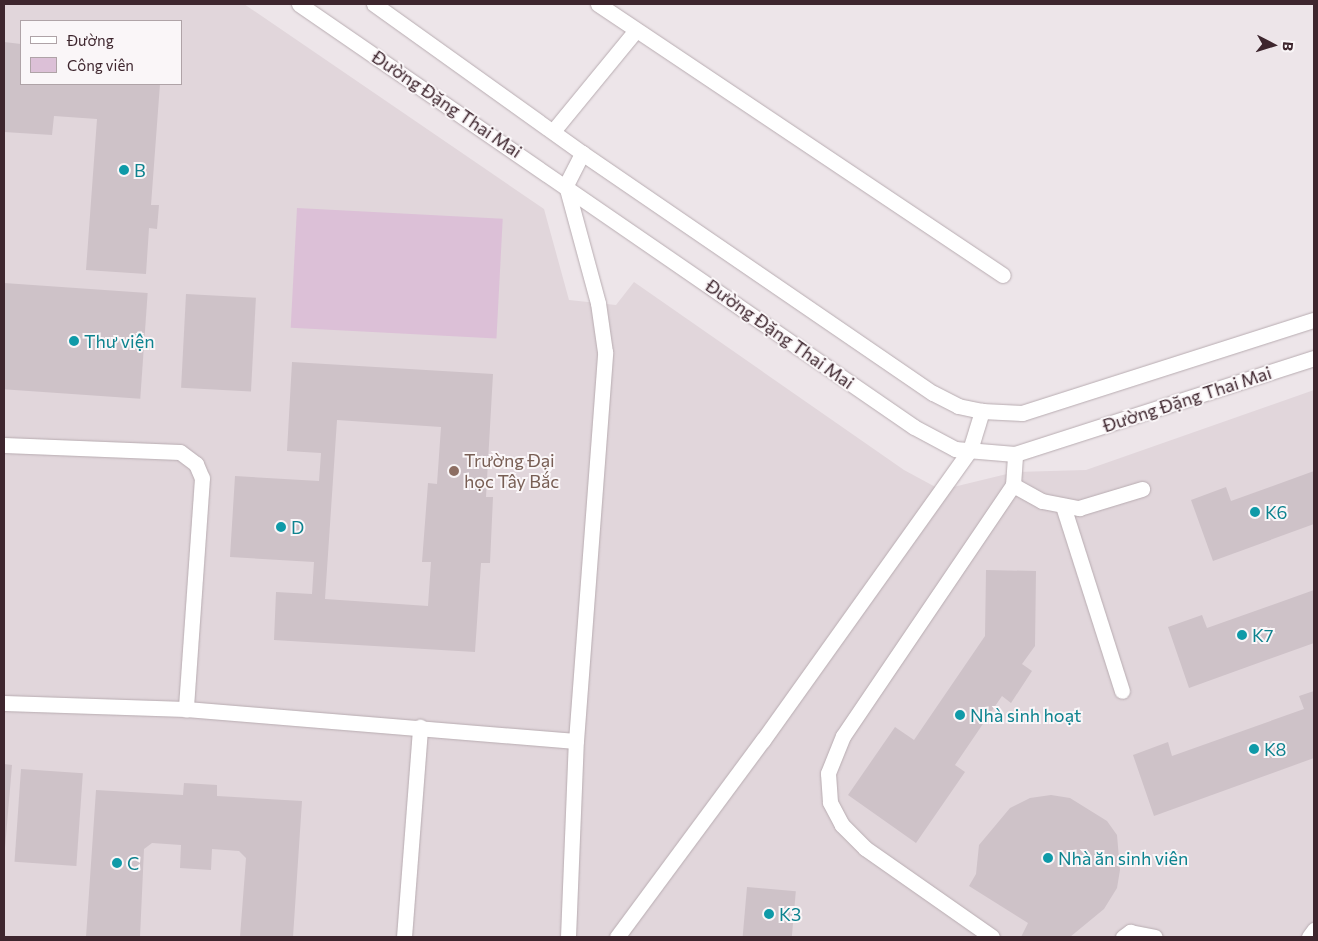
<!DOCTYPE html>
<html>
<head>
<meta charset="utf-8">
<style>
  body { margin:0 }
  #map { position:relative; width:1318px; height:941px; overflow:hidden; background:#ede5e9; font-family:Commissioner,sans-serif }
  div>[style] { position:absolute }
  .built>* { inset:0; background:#e1d6db }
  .green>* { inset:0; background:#dcc0d7; transform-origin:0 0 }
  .building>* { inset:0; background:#cec2c8; transform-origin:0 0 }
  .roads { filter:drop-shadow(0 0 1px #b8acb1) drop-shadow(0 0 1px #b8acb1) }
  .minor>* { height:15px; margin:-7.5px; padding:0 7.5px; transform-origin:7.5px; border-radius:7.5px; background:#fff }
  .dots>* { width:14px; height:14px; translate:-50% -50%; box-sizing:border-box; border:2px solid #faf6f8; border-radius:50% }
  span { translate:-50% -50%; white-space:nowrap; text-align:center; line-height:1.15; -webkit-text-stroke:4px #faf6f8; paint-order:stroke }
  .street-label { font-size:18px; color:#3e262e }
  .culture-label { font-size:18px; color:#0d838f }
  .left { translate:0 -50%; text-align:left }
  .education-label { font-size:18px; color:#785e54 }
  .frame { position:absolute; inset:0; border:5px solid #3e262e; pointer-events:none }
  .legend { position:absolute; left:20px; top:20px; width:162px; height:65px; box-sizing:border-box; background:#faf6f8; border:1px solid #afa3a7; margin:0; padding:6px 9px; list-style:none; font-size:15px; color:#3e262e }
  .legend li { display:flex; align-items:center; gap:10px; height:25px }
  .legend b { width:25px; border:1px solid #afa3a7 }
  .north { position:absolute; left:1248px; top:20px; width:50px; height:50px; -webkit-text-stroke:4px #faf6f8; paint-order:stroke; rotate:95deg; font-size:14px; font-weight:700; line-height:20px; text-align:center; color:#3e262e }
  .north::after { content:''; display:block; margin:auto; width:18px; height:22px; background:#3e262e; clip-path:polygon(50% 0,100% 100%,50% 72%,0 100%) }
</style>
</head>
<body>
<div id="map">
  <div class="built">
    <i style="clip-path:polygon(evenodd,4px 4px,244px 4px,544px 209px,569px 300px,616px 305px,634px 282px,904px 470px,941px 490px,1015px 472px,1086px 470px,1314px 390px,1314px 937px,4px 937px,4px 4px,21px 21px,181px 21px,181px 84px,21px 84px,21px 21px)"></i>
  </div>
  <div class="green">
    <i style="left:297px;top:208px;width:206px;height:120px;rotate:3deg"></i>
  </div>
  <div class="building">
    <i style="clip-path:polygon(4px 42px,21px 44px,21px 84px,160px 84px,151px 205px,159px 205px,157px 229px,149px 228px,146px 274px,86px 270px,97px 119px,54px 116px,52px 135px,4px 132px)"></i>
    <i style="left:4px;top:283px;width:144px;height:106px;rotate:4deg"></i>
    <i style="left:186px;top:294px;width:70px;height:94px;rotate:3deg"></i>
    <i style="clip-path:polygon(evenodd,292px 362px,493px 374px,486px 497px,493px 497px,490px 563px,481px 563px,475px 652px,274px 640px,276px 592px,312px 594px,314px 562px,230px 557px,235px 476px,319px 481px,321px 453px,287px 451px,292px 362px,337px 420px,441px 427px,437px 484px,428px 483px,422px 562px,431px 562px,428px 606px,325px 599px,337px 420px)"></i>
    <i style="clip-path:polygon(1314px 471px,1314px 524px,1213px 561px,1191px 500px,1226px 487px,1231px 501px)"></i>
    <i style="clip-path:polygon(986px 570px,1036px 571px,1035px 646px,1022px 664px,1032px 671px,1011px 703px,1002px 696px,955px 765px,965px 772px,916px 843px,848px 795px,895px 727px,914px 740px,985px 636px)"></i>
    <i style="clip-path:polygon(1314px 590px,1314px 643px,1189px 688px,1168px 627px,1202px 615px,1207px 628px)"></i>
    <i style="clip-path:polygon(1314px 691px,1314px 758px,1154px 816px,1133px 755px,1168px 742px,1172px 756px,1304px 709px,1299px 696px)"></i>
    <i style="clip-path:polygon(4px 764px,12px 765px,5px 848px,4px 848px)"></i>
    <i style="left:21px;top:769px;width:62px;height:93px;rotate:4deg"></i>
    <i style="clip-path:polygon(184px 783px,217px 785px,217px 796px,302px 801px,293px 937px,240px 937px,246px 858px,239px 851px,212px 849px,211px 870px,180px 868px,181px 845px,152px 843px,144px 849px,140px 937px,86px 937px,96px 790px,183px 795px)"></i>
    <i style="clip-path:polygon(1051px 795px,1070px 798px,1107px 821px,1117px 835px,1120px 870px,1117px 888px,1104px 909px,1070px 937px,1021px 937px,1028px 923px,969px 886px,976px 874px,979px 845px,1010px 808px,1030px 798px)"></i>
    <i style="left:747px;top:887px;width:49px;height:50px;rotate:5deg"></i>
  </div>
  <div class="roads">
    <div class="minor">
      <i style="left:299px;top:4px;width:746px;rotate:34.52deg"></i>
      <i style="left:914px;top:427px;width:47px;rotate:28.2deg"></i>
      <i style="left:955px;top:449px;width:60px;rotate:4.8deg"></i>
      <i style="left:1015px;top:454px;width:314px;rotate:-17.8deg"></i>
      <i style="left:374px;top:4px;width:256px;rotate:35.6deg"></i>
      <i style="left:582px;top:153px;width:425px;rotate:34.4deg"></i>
      <i style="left:933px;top:393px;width:28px;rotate:27deg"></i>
      <i style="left:958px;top:406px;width:25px;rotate:12deg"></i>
      <i style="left:982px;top:411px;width:40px;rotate:2.9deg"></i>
      <i style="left:1022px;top:413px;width:306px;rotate:-17.7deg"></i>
      <i style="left:598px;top:4px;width:487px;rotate:33.8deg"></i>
      <i style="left:554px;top:130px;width:129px;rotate:-50.6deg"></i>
      <i style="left:4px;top:445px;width:176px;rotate:2.3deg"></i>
      <i style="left:180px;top:452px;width:20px;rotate:37deg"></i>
      <i style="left:196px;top:464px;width:15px;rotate:67deg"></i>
      <i style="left:202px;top:478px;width:232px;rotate:94deg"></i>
      <i style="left:1013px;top:485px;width:33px;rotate:29deg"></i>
      <i style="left:1042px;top:501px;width:38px;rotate:11deg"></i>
      <i style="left:1079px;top:508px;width:66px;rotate:-16.8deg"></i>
      <i style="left:1063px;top:506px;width:194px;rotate:72.3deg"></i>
      <i style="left:4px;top:703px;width:182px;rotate:1.9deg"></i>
      <i style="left:186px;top:709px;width:391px;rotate:4.7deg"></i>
      <i style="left:404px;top:937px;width:211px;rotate:-85.6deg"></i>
      <i style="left:568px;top:937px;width:196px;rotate:-87.7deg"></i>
      <i style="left:576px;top:741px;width:390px;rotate:-85.7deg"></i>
      <i style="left:605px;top:352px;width:49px;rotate:-98.1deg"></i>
      <i style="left:598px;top:303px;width:122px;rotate:-105.2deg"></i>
      <i style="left:566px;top:185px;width:36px;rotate:-63deg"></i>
      <i style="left:617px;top:937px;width:245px;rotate:-53.5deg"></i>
      <i style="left:763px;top:740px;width:356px;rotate:-54.5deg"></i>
      <i style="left:970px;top:450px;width:41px;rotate:-72.9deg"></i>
      <i style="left:992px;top:937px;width:155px;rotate:-145deg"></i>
      <i style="left:865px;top:848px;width:33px;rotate:-135deg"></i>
      <i style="left:842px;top:825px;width:26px;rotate:-118deg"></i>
      <i style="left:830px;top:802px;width:29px;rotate:-94deg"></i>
      <i style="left:828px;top:773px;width:40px;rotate:-68deg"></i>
      <i style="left:843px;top:736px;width:303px;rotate:-55.9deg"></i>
      <i style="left:1013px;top:485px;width:31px;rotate:-86deg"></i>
      <i style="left:1123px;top:937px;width:9px;rotate:-36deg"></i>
      <i style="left:1130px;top:932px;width:25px;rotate:11deg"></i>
      <i style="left:1309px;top:937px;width:9px;rotate:-54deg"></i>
    </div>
  </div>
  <div class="dots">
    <i style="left:124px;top:170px;background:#0f9aa8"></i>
    <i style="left:74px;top:341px;background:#0f9aa8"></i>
    <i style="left:454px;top:471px;background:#8d6e63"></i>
    <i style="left:1255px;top:512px;background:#0f9aa8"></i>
    <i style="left:281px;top:527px;background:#0f9aa8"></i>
    <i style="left:1242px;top:635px;background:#0f9aa8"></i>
    <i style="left:960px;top:715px;background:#0f9aa8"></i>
    <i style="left:1254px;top:749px;background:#0f9aa8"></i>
    <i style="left:1048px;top:858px;background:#0f9aa8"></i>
    <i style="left:117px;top:863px;background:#0f9aa8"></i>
    <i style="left:769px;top:914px;background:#0f9aa8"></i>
  </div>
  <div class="street-label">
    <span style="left:447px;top:104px;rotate:34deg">Đường Đặng Thai Mai</span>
    <span style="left:780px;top:334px;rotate:35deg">Đường Đặng Thai Mai</span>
    <span style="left:1187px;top:399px;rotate:-18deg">Đường Đặng Thai Mai</span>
  </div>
  <div class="culture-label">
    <span class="left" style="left:134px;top:170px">B</span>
    <span class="left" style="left:84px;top:341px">Thư viện</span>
    <span class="left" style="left:1265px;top:512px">K6</span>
    <span class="left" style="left:291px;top:527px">D</span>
    <span class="left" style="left:1252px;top:635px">K7</span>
    <span class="left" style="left:970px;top:715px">Nhà sinh hoạt</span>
    <span class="left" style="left:1264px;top:749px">K8</span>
    <span class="left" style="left:1058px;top:858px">Nhà ăn sinh viên</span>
    <span class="left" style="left:127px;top:863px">C</span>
    <span class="left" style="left:779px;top:914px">K3</span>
  </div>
  <div class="education-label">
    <span class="left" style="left:464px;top:471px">Trường Đại<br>học Tây Bắc</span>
  </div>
  <div class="frame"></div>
  <ul class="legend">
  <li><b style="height:6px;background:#fff"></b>Đường</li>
  <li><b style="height:14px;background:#dcc0d7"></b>Công viên</li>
  </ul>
  <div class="north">B</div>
</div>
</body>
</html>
